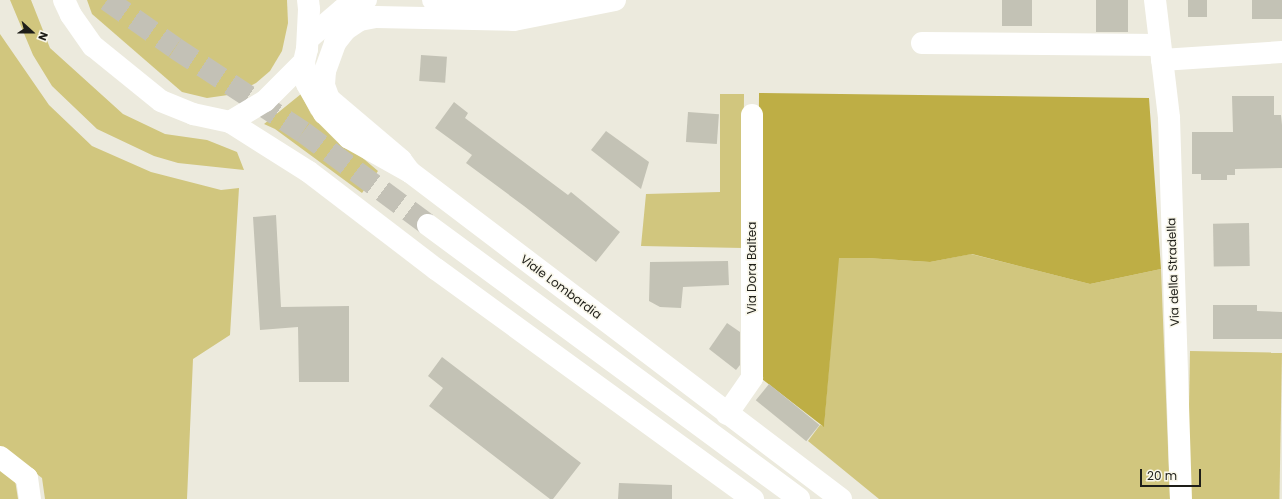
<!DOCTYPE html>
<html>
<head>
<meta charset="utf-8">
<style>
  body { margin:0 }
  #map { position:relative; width:1282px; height:499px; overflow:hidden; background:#eceadd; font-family:Poppins,sans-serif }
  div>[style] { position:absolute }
  .green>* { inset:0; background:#d1c67e; transform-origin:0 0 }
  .forest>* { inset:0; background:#beae45 }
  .building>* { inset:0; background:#c3c2b5; transform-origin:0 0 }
  .highway-tunnel>* { height:22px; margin-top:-11px; transform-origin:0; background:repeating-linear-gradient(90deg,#c3c1b6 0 22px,transparent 0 33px) }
  .minor>* { height:22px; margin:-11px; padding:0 11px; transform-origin:11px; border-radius:11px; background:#fff }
  .major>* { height:22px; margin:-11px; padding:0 11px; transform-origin:11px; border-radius:11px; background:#fff }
  .highway>* { height:22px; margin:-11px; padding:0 11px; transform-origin:11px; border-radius:11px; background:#fff }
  span { translate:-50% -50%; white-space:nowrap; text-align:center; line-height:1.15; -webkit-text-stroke:3px #f9f7ea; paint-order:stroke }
  .street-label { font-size:12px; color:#1e1e19 }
  .north { position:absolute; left:12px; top:12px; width:40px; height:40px; -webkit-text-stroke:3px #f9f7ea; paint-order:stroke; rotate:111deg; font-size:11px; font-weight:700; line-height:16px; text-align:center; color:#1e1e19 }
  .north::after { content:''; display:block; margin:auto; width:14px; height:18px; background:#1e1e19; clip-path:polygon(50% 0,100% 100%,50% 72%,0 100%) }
  .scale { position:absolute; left:1140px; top:469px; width:61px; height:18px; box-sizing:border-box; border:2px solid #1e1e19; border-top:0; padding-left:5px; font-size:12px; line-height:14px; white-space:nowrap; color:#1e1e19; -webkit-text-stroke:3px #f9f7ea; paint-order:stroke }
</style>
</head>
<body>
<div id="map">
  <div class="green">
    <i style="clip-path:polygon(10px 0,31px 0,50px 48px,123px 114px,165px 134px,207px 140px,237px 152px,244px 170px,178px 163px,154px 156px,97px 129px,52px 86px,33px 55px)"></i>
    <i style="clip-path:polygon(87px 0,287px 0,288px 23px,282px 51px,270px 71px,256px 83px,235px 94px,207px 98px,182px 92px,92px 14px)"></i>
    <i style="clip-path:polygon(0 34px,49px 105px,92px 146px,151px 172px,221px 190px,239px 188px,230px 335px,193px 359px,187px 499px,45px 499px,42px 478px,0 446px)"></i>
    <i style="clip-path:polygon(301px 94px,311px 114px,378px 171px,362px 193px,275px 129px,264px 124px)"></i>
    <i style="clip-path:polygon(720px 94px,744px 94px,743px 248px,641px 246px,646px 194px,720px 192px)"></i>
    <i style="clip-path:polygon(971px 254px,1090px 284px,1161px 269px,1170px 499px,879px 499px,808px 441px,820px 425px,824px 426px,838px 258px,867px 258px,930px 262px)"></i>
    <i style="left:1190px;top:351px;width:92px;height:148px;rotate:1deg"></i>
    <i style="clip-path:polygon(0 469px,15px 480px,18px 499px,0 499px)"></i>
  </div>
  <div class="forest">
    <i style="clip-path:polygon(759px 93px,1149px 98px,1161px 269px,1090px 284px,972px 254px,930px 262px,867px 258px,839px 258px,824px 427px,757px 375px)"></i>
  </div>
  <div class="building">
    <i style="left:1002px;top:0;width:30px;height:26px"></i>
    <i style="left:1096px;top:0;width:32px;height:32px"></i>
    <i style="left:1188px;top:0;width:19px;height:17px"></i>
    <i style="left:1252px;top:0;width:30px;height:19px"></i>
    <i style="left:421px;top:55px;width:26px;height:26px;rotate:4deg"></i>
    <i style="clip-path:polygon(1232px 96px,1274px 96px,1274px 115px,1281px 115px,1282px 125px,1282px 168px,1235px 169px,1235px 175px,1227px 175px,1227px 180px,1201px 180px,1201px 174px,1192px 174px,1192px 132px,1233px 132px)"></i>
    <i style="clip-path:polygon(454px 102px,468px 113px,465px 118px,568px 195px,571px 192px,620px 232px,596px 262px,524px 206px,466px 163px,472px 155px,435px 128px)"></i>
    <i style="left:688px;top:112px;width:31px;height:30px;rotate:4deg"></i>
    <i style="clip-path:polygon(606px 131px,649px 162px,641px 189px,591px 150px)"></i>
    <i style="clip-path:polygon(276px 215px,281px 307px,349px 306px,349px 382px,299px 382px,298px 327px,260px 330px,253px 217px)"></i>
    <i style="left:1249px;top:223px;width:43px;height:36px;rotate:89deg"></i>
    <i style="clip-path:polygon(728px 261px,729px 285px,683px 287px,681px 308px,660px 307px,649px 301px,650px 262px)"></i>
    <i style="clip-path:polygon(1213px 305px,1257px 305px,1257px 311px,1282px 312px,1282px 339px,1213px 339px)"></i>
    <i style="clip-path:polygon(727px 323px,740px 332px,740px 365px,736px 370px,709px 349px)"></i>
    <i style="clip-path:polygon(442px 357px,581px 463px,553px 499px,550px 499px,429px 406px,443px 388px,428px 376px)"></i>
    <i style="left:769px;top:384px;width:65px;height:21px;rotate:39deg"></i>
    <i style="clip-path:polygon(619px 483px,672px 485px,672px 499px,618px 499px)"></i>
  </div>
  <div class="highway-tunnel">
    <i style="left:107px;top:0;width:83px;rotate:35.2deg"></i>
    <i style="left:175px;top:48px;width:153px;rotate:33.3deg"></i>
    <i style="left:303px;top:132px;width:156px;rotate:36.6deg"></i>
  </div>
  <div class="minor">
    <i style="left:1155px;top:0;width:119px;rotate:83.2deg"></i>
    <i style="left:1169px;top:118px;width:381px;rotate:88.2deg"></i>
    <i style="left:922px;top:43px;width:238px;rotate:0.5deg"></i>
    <i style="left:1162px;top:60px;width:120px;rotate:-3.8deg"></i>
    <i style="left:727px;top:414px;width:44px;rotate:-55.2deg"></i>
    <i style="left:752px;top:378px;width:263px;rotate:-90deg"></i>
    <i style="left:0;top:457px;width:34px;rotate:38deg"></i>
    <i style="left:27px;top:478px;width:21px;rotate:82deg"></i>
  </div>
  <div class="major">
    <i style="left:64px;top:0;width:17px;rotate:65deg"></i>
    <i style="left:71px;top:15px;width:38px;rotate:55deg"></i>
    <i style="left:93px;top:46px;width:87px;rotate:39deg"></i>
    <i style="left:161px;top:101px;width:35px;rotate:22deg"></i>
    <i style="left:193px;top:114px;width:38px;rotate:12deg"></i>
    <i style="left:230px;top:122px;width:41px;rotate:-31deg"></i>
    <i style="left:265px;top:101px;width:55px;rotate:-45deg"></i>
    <i style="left:304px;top:62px;width:13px;rotate:-77deg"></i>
    <i style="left:307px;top:49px;width:40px;rotate:-87.1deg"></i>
    <i style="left:309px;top:9px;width:9px;rotate:-96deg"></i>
    <i style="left:304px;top:62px;width:22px;rotate:82deg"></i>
    <i style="left:307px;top:84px;width:34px;rotate:60deg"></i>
    <i style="left:324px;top:113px;width:35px;rotate:45deg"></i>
    <i style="left:349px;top:138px;width:70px;rotate:29.1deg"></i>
    <i style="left:410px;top:172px;width:541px;rotate:37.19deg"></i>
    <i style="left:230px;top:122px;width:93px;rotate:32.3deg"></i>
    <i style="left:309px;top:172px;width:160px;rotate:37.4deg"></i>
    <i style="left:436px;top:269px;width:392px;rotate:36deg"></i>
  </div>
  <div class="highway">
    <i style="left:433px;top:0;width:59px;rotate:1.9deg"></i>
    <i style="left:492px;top:2px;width:68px;rotate:-1.7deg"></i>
    <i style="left:308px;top:39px;width:45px;rotate:-40.5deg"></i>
    <i style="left:342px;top:10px;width:26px;rotate:-23deg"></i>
    <i style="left:410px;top:172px;width:15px;rotate:-127deg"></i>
    <i style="left:401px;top:160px;width:94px;rotate:-139.7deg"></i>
    <i style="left:329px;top:99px;width:15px;rotate:-110deg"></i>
    <i style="left:324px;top:85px;width:14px;rotate:-86deg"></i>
    <i style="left:325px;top:71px;width:30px;rotate:-70deg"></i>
    <i style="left:335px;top:43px;width:16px;rotate:-52deg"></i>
    <i style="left:345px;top:30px;width:18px;rotate:-34deg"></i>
    <i style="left:360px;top:20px;width:16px;rotate:-11deg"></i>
    <i style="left:376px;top:17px;width:138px;rotate:1.2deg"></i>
    <i style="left:514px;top:20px;width:103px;rotate:-11.2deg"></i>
    <i style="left:428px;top:225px;width:461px;rotate:36.4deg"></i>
  </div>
  <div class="street-label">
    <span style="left:752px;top:268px;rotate:-90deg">Via Dora Baltea</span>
    <span style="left:1173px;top:272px;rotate:-92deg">Via della Stradella</span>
    <span style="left:561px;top:287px;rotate:37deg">Viale Lombardia</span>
  </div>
  <div class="north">N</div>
  <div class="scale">20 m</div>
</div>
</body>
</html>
